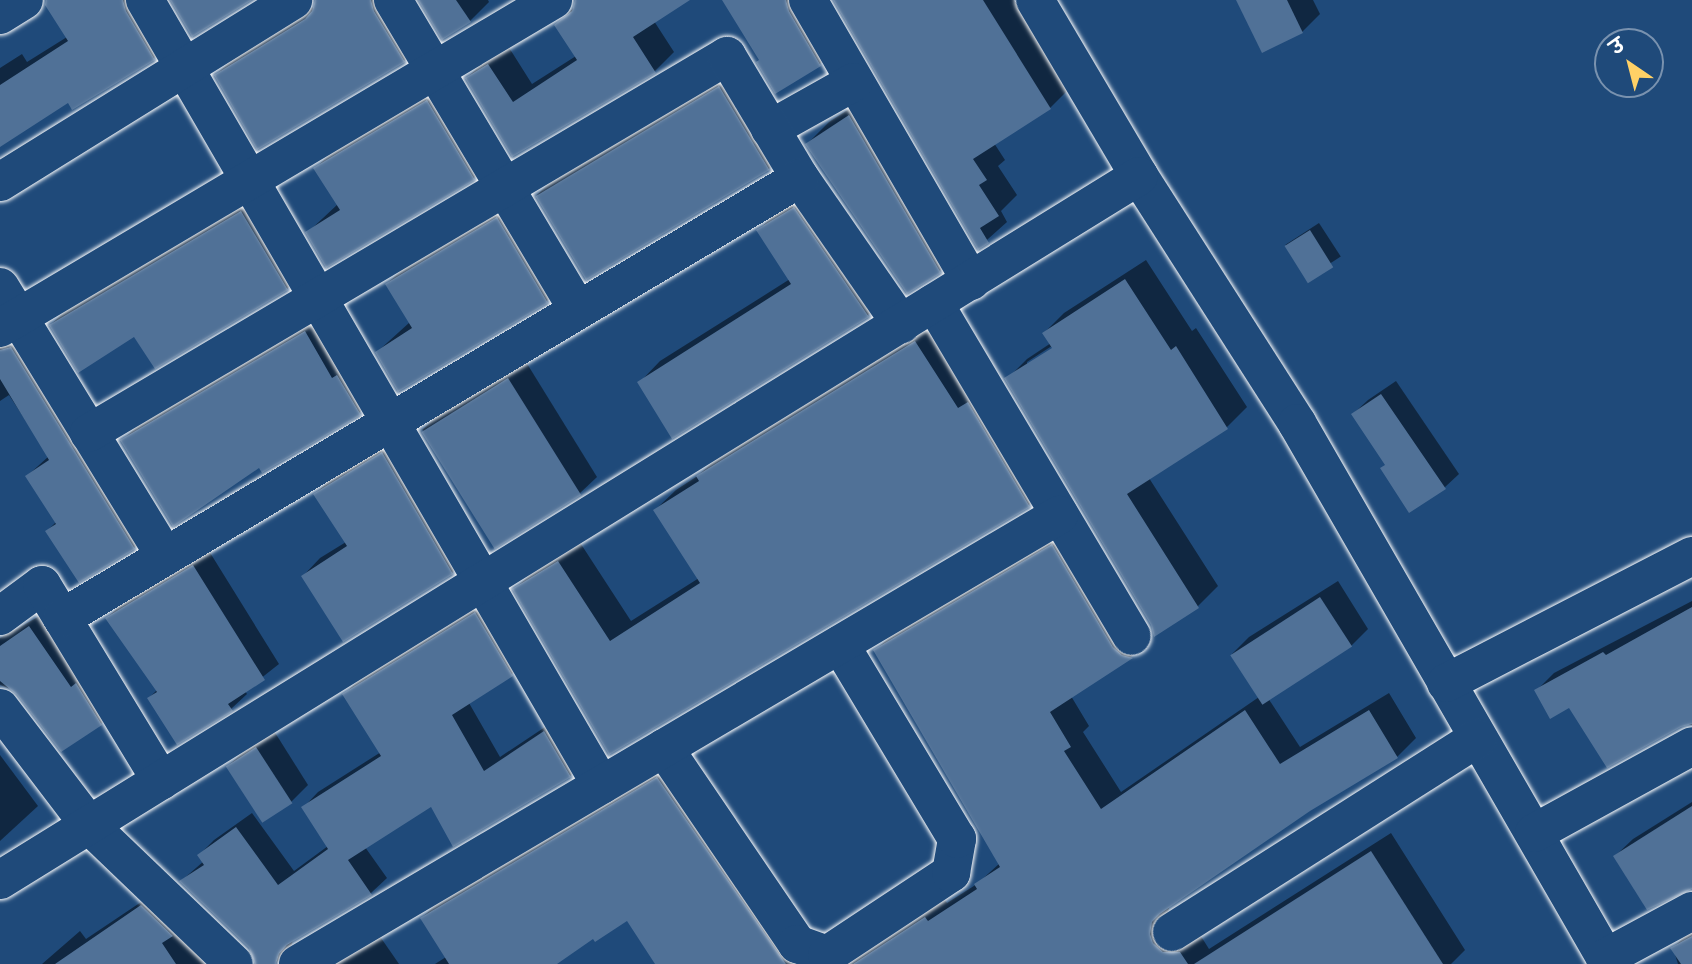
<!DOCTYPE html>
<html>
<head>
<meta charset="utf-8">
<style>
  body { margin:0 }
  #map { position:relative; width:1692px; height:964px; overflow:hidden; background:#1f4a7a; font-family:"Balsamiq Sans","Playpen Sans Deva",sans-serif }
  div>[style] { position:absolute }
  .shadow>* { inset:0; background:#0007; transform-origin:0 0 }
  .building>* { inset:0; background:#507197; transform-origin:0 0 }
  .roads { filter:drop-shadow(0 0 2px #fff) drop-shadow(0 0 2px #fff) }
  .minor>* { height:38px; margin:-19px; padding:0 19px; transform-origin:19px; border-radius:19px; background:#1f4a7a }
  span { translate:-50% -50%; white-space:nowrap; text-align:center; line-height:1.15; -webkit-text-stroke:5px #1f4a7a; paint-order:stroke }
  .north { position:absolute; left:1594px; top:28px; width:70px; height:70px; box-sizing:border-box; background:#1f4a7a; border:2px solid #7992af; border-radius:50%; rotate:325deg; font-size:19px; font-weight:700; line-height:28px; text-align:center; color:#fff }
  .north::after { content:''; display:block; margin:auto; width:24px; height:32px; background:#ffd166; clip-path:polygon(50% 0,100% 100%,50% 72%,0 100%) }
</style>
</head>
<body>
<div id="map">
  <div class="shadow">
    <i style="clip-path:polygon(46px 0,152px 0,173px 39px,153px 59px,68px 100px,0 145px,0 68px,22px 54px,27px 62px,67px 37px)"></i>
    <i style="clip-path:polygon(317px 0,398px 0,423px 42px,404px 61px,216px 75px,235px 56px,315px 6px)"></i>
    <i style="clip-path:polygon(418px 0,488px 0,489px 2px,470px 21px)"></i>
    <i style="clip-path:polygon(576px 0,687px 0,654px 21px,674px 52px,655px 71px,513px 155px,467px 78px,486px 59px,508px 46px,532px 84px,576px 56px,557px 25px,575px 6px)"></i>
    <i style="clip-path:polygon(724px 0,815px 0,839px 45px,820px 64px,761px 59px)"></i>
    <i style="clip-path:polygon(835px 0,1014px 0,1069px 89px,1050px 108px,994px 143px,1005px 160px,998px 166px,1017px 195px,1001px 211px,1007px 222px,979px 247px)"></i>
    <i style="clip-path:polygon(1249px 0,1313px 0,1320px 14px,1302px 32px,1262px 51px)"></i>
    <i style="clip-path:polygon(736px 71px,785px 153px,769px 169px,537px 195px,553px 179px)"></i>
    <i style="clip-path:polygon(452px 78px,497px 154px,474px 178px,307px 233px,338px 204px,316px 168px,339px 144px)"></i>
    <i style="clip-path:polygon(872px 94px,962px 249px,940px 271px,807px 144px,829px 122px)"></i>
    <i style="clip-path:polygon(816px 187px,890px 294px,868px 315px,673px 436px,639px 383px,660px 361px,790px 279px,759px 230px,780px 208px)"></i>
    <i style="clip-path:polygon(258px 195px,304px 272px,287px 289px,135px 334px,51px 325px,67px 308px)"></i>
    <i style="clip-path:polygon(522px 195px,571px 277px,547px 301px,399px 390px,377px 352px,410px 322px,387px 284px,411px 260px)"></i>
    <i style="left:1319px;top:223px;width:40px;height:40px;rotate:57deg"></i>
    <i style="clip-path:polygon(evenodd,1146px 260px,1192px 331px,1196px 328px,1247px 407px,1227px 427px,1149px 478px,1218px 586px,1198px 606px,1155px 634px,1152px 624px,1007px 379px,1027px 359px,1051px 343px,1044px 333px,1064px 313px,1146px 260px,1058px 342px,1060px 345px,1027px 366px,1027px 362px,1058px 342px)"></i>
    <i style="clip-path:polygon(321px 316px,375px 397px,359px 413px,122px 441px,138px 425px)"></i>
    <i style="clip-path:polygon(936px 322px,1049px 485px,1029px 505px,610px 753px,515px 589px,535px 569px,579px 541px,631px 621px,699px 578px,655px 510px,676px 490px,699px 475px,718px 456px)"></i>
    <i style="clip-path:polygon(4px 329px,150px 531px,134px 548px,47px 531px,56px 522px,27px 476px,49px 456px,9px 395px,0 401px,0 331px)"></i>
    <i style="clip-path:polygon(526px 362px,597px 477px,579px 494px,422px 430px,440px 413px)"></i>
    <i style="clip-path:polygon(1396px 381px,1459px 474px,1444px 488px,1386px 464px,1353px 414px,1368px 400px)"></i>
    <i style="clip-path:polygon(400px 436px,469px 555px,452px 573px,303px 576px,320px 558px,346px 542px,315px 494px,333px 477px)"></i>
    <i style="clip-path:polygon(1072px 527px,1150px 639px,1132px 656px,1071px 696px,1089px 726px,1083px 732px,1121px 792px,1259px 697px,1232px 654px,1249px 637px,1338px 581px,1368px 629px,1351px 646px,1268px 698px,1300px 747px,1389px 693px,1416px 738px,1397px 757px,1309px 810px,1170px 904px,1168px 912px,1199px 933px,1209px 949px,1391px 833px,1465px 950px,1451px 964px,828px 964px,944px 899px,947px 903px,977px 884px,1000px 863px,875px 651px,894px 632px)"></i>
    <i style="clip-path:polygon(209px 551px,279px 664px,245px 691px,247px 694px,231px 709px,149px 698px,157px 690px,107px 618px,122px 603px)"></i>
    <i style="clip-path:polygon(491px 598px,527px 660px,511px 675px,469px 703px,500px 757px,560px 717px,585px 761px,570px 776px,431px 804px,365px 847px,387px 878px,371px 893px,293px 940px,291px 948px,275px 964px,256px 964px,251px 948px,181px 881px,204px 861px,199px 855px,214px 840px,252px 813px,294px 871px,328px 846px,303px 808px,318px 792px,381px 752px,344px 695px,359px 679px)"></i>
    <i style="clip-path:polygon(1692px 601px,1692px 725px,1570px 706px,1537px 690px,1554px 673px)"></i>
    <i style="clip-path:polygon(45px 613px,115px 709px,101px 724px,0 685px,0 638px)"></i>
    <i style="clip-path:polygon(274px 731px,308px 785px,291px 802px,228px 766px,246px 749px)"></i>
    <i style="clip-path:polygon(0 755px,38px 806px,0 841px)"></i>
    <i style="clip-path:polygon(677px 760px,824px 964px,657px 964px,627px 919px,593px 936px,554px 964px,435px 964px,446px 957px,422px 918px,441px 899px)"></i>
    <i style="clip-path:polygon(1692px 802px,1692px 887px,1615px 856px,1633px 839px)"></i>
    <i style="clip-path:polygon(159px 890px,179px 927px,205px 964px,42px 964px,80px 931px,86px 939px)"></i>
    <i style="clip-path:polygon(1692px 929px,1692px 964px,1678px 964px,1673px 948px)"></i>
    <i style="clip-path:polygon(379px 935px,399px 964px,332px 964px)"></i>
  </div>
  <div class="building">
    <i style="clip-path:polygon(46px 0,123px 0,126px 11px,155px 60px,72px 110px,68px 103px,0 147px,0 85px,68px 41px,45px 5px)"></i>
    <i style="clip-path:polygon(170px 0,252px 0,192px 37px)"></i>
    <i style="clip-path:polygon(315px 0,371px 0,374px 11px,405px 62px,257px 150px,214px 75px,305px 19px,312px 11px)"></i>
    <i style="clip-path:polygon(418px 0,456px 0,471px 22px,442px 40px)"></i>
    <i style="clip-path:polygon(575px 0,690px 0,633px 37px,656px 73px,512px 157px,465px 78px,488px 64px,513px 102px,577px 60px,554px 25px,572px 11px)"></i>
    <i style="clip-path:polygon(722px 0,786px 0,789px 11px,821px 66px,775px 94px,756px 62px,759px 60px)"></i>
    <i style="clip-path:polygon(833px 0,983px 0,1051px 109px,973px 159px,987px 180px,979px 185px,999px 216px,980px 228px,989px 243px,978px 250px)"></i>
    <i style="clip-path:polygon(1236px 0,1287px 0,1303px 33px,1262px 53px)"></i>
    <i style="left:719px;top:86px;width:98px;height:214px;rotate:59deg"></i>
    <i style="clip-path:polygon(427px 100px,475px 180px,326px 268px,305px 232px,340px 210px,313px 168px)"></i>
    <i style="clip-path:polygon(849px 115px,941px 273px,907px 294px,805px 144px)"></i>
    <i style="clip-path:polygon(794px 207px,869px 317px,672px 439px,637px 382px,791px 284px,756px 230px)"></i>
    <i style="clip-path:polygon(241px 211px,288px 290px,155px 369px,134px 337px,78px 373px,49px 325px)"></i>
    <i style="clip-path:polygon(497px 217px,548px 303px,398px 392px,375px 352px,412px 328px,385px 284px)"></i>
    <i style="left:1310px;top:230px;width:44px;height:30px;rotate:58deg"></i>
    <i style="clip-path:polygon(1125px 279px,1171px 350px,1176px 346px,1228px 429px,1127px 494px,1199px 608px,1154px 637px,1151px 625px,1004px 378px,1052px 348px,1042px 333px)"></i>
    <i style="clip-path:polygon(305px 331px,332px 378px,337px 375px,361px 415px,262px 473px,259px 468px,173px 527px,120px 440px)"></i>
    <i style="clip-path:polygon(915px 341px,958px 408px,968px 402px,1030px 507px,609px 755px,512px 589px,558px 561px,610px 641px,700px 583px,653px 510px,699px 481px,696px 476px)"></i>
    <i style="clip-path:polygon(11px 347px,135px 549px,79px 583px,45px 531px,56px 524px,25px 476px,49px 460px,0 379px,0 350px)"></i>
    <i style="left:508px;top:378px;width:138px;height:102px;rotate:58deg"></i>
    <i style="clip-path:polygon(1381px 394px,1446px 489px,1409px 513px,1380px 468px,1385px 465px,1351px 414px)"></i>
    <i style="clip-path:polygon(382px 452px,453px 574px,343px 642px,301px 576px,347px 546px,313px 494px)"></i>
    <i style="clip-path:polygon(1052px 544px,1113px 647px,1122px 655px,1133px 658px,1050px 712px,1071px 747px,1064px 751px,1101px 809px,1245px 710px,1280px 764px,1369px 710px,1398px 758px,1310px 811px,1160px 914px,1152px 922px,1150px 934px,1153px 943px,1163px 952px,1180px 952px,1188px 964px,853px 964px,925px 917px,928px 921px,977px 889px,974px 884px,1000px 867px,873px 650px)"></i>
    <i style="clip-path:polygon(193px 565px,265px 680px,228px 704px,233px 711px,177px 745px,147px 698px,157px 692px,105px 618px)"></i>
    <i style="left:1320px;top:597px;width:59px;height:107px;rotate:57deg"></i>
    <i style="clip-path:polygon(1692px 607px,1692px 724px,1681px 727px,1607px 768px,1569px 708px,1550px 719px,1534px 690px,1603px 652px,1606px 655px)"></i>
    <i style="clip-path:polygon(475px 612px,513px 676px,452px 715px,484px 771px,544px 731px,571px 777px,453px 847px,431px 807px,348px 860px,372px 895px,287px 945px,279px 954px,276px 964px,255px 964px,249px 948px,179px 881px,204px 865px,197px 855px,236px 827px,278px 885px,328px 849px,301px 807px,381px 756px,342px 694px)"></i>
    <i style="clip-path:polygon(29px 626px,71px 687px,76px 683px,102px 725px,61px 752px,17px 695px,0 681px,0 646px)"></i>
    <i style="left:256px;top:747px;width:67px;height:36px;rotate:57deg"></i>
    <i style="clip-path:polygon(657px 777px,786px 964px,655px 964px,627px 921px,595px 942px,593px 939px,557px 964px,449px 964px,420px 918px)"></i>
    <i style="clip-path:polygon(1692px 806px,1692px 889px,1647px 910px,1613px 856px)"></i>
    <i style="clip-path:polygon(1371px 851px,1443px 964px,1194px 964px)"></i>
    <i style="clip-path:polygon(141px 905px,173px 936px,162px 943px,176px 964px,55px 964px)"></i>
    <i style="clip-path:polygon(1692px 936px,1692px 964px,1681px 964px,1670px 948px)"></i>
  </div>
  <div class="roads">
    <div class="minor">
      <i style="left:145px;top:0;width:908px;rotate:59.85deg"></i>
      <i style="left:393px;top:0;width:361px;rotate:59.2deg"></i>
      <i style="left:808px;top:0;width:325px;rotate:59.9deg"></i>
      <i style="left:1035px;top:0;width:204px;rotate:59.4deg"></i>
      <i style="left:1139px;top:176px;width:293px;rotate:57.4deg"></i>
      <i style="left:1297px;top:423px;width:625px;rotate:60.03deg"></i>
      <i style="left:0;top:15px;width:28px;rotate:-32deg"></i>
      <i style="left:770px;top:129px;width:96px;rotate:-29.2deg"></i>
      <i style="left:0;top:182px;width:345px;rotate:-31.8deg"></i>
      <i style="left:0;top:287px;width:316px;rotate:58.5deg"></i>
      <i style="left:934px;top:303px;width:387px;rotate:59.3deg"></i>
      <i style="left:0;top:328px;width:643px;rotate:-30.67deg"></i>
      <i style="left:89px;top:433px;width:741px;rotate:-30.58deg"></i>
      <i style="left:727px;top:56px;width:142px;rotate:59.1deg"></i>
      <i style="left:800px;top:178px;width:178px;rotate:55.3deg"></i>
      <i style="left:0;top:616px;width:52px;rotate:-36.4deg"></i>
      <i style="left:42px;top:585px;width:229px;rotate:58.7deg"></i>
      <i style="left:62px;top:618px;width:859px;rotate:-30.8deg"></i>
      <i style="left:1446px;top:683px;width:277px;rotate:-27.3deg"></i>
      <i style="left:0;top:708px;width:148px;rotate:52.7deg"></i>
      <i style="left:90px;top:826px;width:199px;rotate:43.8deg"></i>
      <i style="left:664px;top:748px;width:237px;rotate:55.8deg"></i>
      <i style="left:797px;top:944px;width:32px;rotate:20deg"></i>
      <i style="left:827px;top:955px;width:149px;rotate:-33.5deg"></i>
      <i style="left:951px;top:873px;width:35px;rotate:-80deg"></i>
      <i style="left:957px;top:839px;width:227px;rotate:-121deg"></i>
      <i style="left:1534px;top:833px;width:180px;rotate:-28.8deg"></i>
      <i style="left:0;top:880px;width:1339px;rotate:-31.72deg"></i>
      <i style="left:1172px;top:932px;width:362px;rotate:-32.4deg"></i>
      <i style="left:1605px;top:958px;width:99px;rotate:-28.4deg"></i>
      <i style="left:298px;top:964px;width:884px;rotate:-30.54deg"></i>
    </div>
  </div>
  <div class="north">उ</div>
</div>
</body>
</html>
